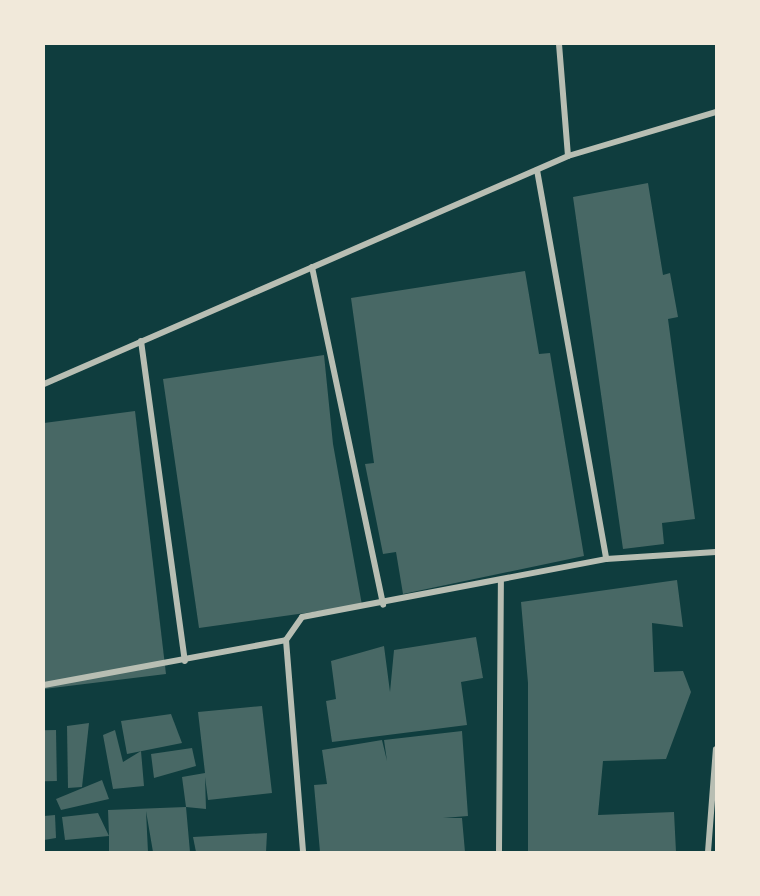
<!DOCTYPE html>
<html>
<head>
<meta charset="utf-8">
<style>
  body { margin:0 }
  #map { position:relative; width:760px; height:896px; overflow:hidden; background:#0f3d3e; font-family:Helvetica,sans-serif }
  div>[style] { position:absolute }
  .building>* { inset:0; background:#486865; transform-origin:0 0 }
  .minor>* { height:6px; margin:-3px; padding:0 3px; transform-origin:3px; border-radius:3px; background:#b8beb3 }
  span { translate:-50% -50%; white-space:nowrap; text-align:center; line-height:1.15; -webkit-text-stroke:6px #f1e9da; paint-order:stroke }
  .frame { position:absolute; inset:0; border:45px solid #f1e9da; pointer-events:none }
</style>
</head>
<body>
<div id="map">
  <div class="building">
    <i style="clip-path:polygon(648px 183px,663px 275px,670px 273px,678px 317px,668px 319px,695px 519px,662px 523px,664px 544px,623px 549px,573px 197px)"></i>
    <i style="clip-path:polygon(525px 271px,539px 354px,550px 353px,584px 556px,403px 594px,396px 552px,383px 554px,365px 464px,374px 463px,351px 298px)"></i>
    <i style="clip-path:polygon(324px 355px,333px 444px,362px 605px,199px 628px,163px 379px)"></i>
    <i style="clip-path:polygon(135px 411px,166px 674px,44px 689px,44px 423px)"></i>
    <i style="clip-path:polygon(677px 580px,683px 627px,652px 623px,654px 672px,683px 671px,691px 692px,666px 759px,603px 761px,598px 815px,674px 812px,676px 852px,528px 852px,528px 683px,521px 602px)"></i>
    <i style="clip-path:polygon(476px 637px,483px 678px,461px 682px,467px 725px,332px 742px,326px 701px,336px 699px,331px 661px,384px 646px,390px 692px,394px 650px)"></i>
    <i style="clip-path:polygon(262px 706px,272px 793px,208px 800px,205px 777px,206px 809px,186px 807px,190px 852px,153px 852px,146px 811px,148px 852px,109px 852px,109px 836px,65px 840px,62px 817px,98px 813px,109px 836px,108px 810px,186px 807px,182px 777px,205px 773px,198px 712px)"></i>
    <i style="clip-path:polygon(171px 714px,182px 743px,127px 754px,121px 721px)"></i>
    <i style="clip-path:polygon(89px 723px,82px 787px,68px 788px,67px 726px)"></i>
    <i style="left:56px;top:730px;width:51px;height:12px;rotate:89deg"></i>
    <i style="clip-path:polygon(115px 730px,123px 762px,141px 751px,144px 786px,113px 789px,103px 735px)"></i>
    <i style="clip-path:polygon(462px 731px,468px 816px,443px 818px,462px 818px,465px 852px,320px 852px,314px 785px,327px 784px,322px 750px,382px 740px,387px 761px,384px 740px)"></i>
    <i style="clip-path:polygon(192px 748px,196px 766px,154px 778px,151px 754px)"></i>
    <i style="clip-path:polygon(102px 780px,109px 799px,61px 810px,56px 799px)"></i>
    <i style="clip-path:polygon(55px 815px,56px 838px,44px 840px,44px 816px)"></i>
    <i style="clip-path:polygon(267px 833px,266px 852px,196px 852px,193px 837px)"></i>
  </div>
  <div class="minor">
    <i style="left:559px;top:44px;width:112px;rotate:85.4deg"></i>
    <i style="left:537px;top:170px;width:395px;rotate:79.9deg"></i>
    <i style="left:312px;top:267px;width:345px;rotate:78.1deg"></i>
    <i style="left:141px;top:341px;width:323px;rotate:82.2deg"></i>
    <i style="left:44px;top:384px;width:571px;rotate:-23.51deg"></i>
    <i style="left:568px;top:156px;width:154px;rotate:-16.6deg"></i>
    <i style="left:286px;top:640px;width:213px;rotate:85.4deg"></i>
    <i style="left:44px;top:685px;width:246px;rotate:-10.5deg"></i>
    <i style="left:286px;top:640px;width:28px;rotate:-55deg"></i>
    <i style="left:302px;top:617px;width:309px;rotate:-10.8deg"></i>
    <i style="left:606px;top:559px;width:110px;rotate:-3.6deg"></i>
    <i style="left:499px;top:852px;width:270px;rotate:-89.6deg"></i>
    <i style="left:708px;top:852px;width:103px;rotate:-85.6deg"></i>
  </div>
  <div class="frame"></div>
</div>
</body>
</html>
